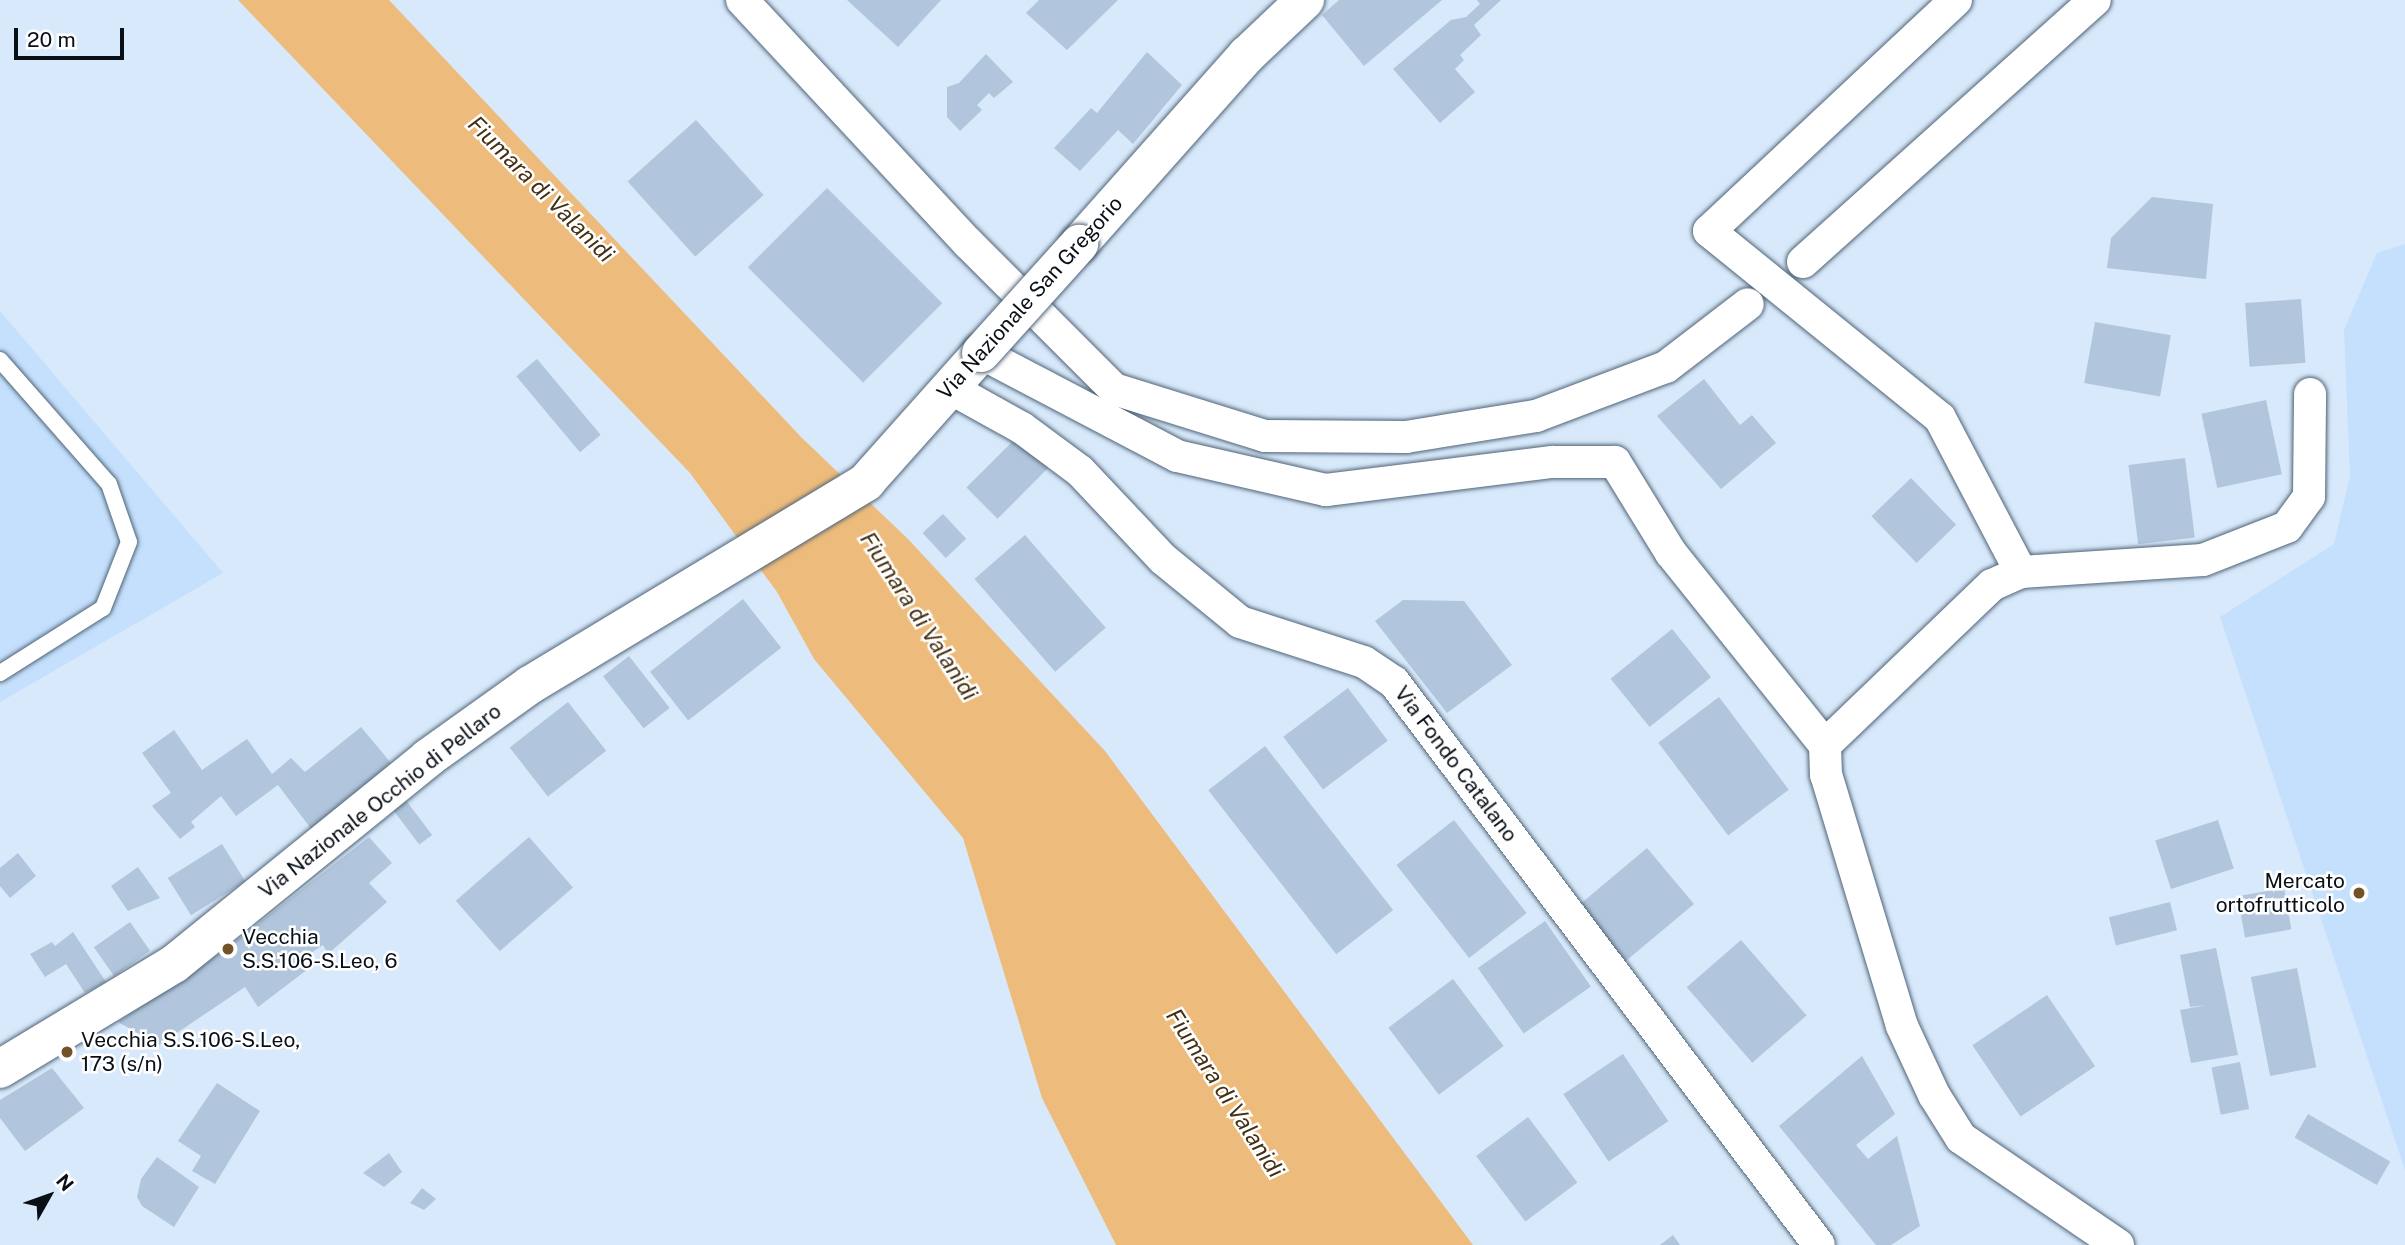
<!DOCTYPE html>
<html>
<head>
<meta charset="utf-8">
<style>
  body { margin:0 }
  #map { position:relative; width:2405px; height:1245px; overflow:hidden; background:#d7e9fb; font-family:"Public Sans",sans-serif }
  div>[style] { position:absolute }
  .built>* { inset:0; background:#c4e0fd }
  .water>* { inset:0; background:#edbc7c }
  .building>* { inset:0; background:#b1c6dc; transform-origin:0 0 }
  .roads { filter:drop-shadow(0 0 2px #516477) drop-shadow(0 0 2px #516477) }
  .service>* { height:16px; margin:-8px; padding:0 8px; transform-origin:8px; border-radius:8px; background:#fff }
  .minor>* { height:32px; margin:-16px; padding:0 16px; transform-origin:16px; border-radius:16px; background:#fff }
  .tertiary>* { height:38px; margin:-19px; padding:0 19px; transform-origin:19px; border-radius:19px; background:#fff }
  .bridges { filter:drop-shadow(0 0 2px #516477) drop-shadow(0 0 2px #516477) }
  .tertiary-bridge>* { height:38px; margin:-19px; padding:0 19px; transform-origin:19px; border-radius:19px; background:#fff }
  .dots>* { width:19px; height:19px; translate:-50% -50%; box-sizing:border-box; border:4px solid #fff; border-radius:50% }
  span { translate:-50% -50%; white-space:nowrap; text-align:center; line-height:1.15; -webkit-text-stroke:5px #fff; paint-order:stroke }
  .street-label { font-size:21px; color:#080f16 }
  .poi-label { font-size:21px; color:#080f16 }
  .right { translate:-100% -50%; text-align:right }
  .left { translate:0 -50%; text-align:left }
  .water-label { font-size:23px; color:#443013; font-style:italic }
  .north { position:absolute; left:14px; top:1161px; width:70px; height:70px; -webkit-text-stroke:5px #fff; paint-order:stroke; rotate:50deg; font-size:19px; font-weight:700; line-height:28px; text-align:center; color:#080f16 }
  .north::after { content:''; display:block; margin:auto; width:24px; height:32px; background:#080f16; clip-path:polygon(50% 0,100% 100%,50% 72%,0 100%) }
  .scale { position:absolute; left:14px; top:28px; width:110px; height:32px; box-sizing:border-box; border:4px solid #080f16; border-top:0; padding-left:9px; font-size:21px; line-height:24px; white-space:nowrap; color:#080f16; -webkit-text-stroke:5px #fff; paint-order:stroke }
</style>
</head>
<body>
<div id="map">
  <div class="built">
    <i style="clip-path:polygon(2405px 244px,2405px 1170px,2220px 617px,2334px 544px,2350px 476px,2344px 330px,2377px 253px)"></i>
    <i style="clip-path:polygon(0 311px,223px 573px,0 702px)"></i>
  </div>
  <div class="water">
    <i style="clip-path:polygon(238px 0,389px 0,802px 438px,908px 539px,1105px 751px,1473px 1245px,1116px 1245px,1042px 1098px,963px 838px,814px 659px,777px 592px,690px 473px)"></i>
  </div>
  <div class="building">
    <i style="clip-path:polygon(847px 0,941px 0,898px 47px)"></i>
    <i style="clip-path:polygon(1039px 0,1118px 0,1067px 50px,1026px 13px)"></i>
    <i style="clip-path:polygon(1339px 0,1442px 0,1364px 66px,1322px 15px)"></i>
    <i style="clip-path:polygon(1477px 0,1501px 0,1474px 25px,1481px 35px,1460px 55px,1464px 60px,1455px 69px,1475px 92px,1440px 123px,1393px 69px,1451px 20px,1466px 17px,1480px 4px)"></i>
    <i style="clip-path:polygon(1147px 52px,1182px 85px,1133px 144px,1118px 130px,1080px 171px,1054px 148px,1091px 108px,1097px 113px)"></i>
    <i style="clip-path:polygon(986px 54px,1013px 82px,994px 98px,989px 93px,977px 105px,982px 110px,960px 131px,947px 117px,947px 87px,959px 83px)"></i>
    <i style="left:696px;top:120px;width:101px;height:92px;rotate:48deg"></i>
    <i style="left:827px;top:188px;width:163px;height:112px;rotate:45deg"></i>
    <i style="clip-path:polygon(2152px 197px,2213px 204px,2206px 279px,2107px 268px,2111px 238px)"></i>
    <i style="left:2301px;top:299px;width:64px;height:56px;rotate:86deg"></i>
    <i style="left:2095px;top:322px;width:77px;height:62px;rotate:10deg"></i>
    <i style="left:537px;top:359px;width:99px;height:27px;rotate:50deg"></i>
    <i style="clip-path:polygon(1704px 379px,1740px 425px,1752px 415px,1776px 443px,1721px 489px,1657px 416px)"></i>
    <i style="left:2266px;top:400px;width:76px;height:66px;rotate:78deg"></i>
    <i style="left:1018px;top:436px;width:44px;height:73px;rotate:45deg"></i>
    <i style="left:2185px;top:458px;width:80px;height:57px;rotate:83deg"></i>
    <i style="left:1911px;top:478px;width:65px;height:55px;rotate:46deg"></i>
    <i style="left:943px;top:514px;width:34px;height:28px;rotate:47deg"></i>
    <i style="left:1025px;top:535px;width:123px;height:67px;rotate:49deg"></i>
    <i style="left:743px;top:599px;width:62px;height:118px;rotate:52deg"></i>
    <i style="clip-path:polygon(1403px 600px,1464px 601px,1512px 665px,1447px 713px,1375px 621px)"></i>
    <i style="left:1672px;top:629px;width:62px;height:79px;rotate:51deg"></i>
    <i style="left:629px;top:656px;width:66px;height:33px;rotate:52deg"></i>
    <i style="left:1348px;top:688px;width:66px;height:81px;rotate:53deg"></i>
    <i style="left:1719px;top:697px;width:116px;height:76px;rotate:53deg"></i>
    <i style="left:568px;top:702px;width:62px;height:74px;rotate:52deg"></i>
    <i style="clip-path:polygon(361px 727px,391px 763px,312px 830px,278px 785px,236px 816px,221px 796px,191px 822px,195px 827px,180px 839px,152px 806px,171px 793px,142px 753px,174px 730px,202px 770px,247px 739px,272px 774px,291px 758px,305px 772px)"></i>
    <i style="left:1265px;top:746px;width:208px;height:72px;rotate:52deg"></i>
    <i style="left:405px;top:799px;width:45px;height:16px;rotate:53deg"></i>
    <i style="left:1454px;top:820px;width:118px;height:73px;rotate:52deg"></i>
    <i style="left:2218px;top:820px;width:51px;height:66px;rotate:72deg"></i>
    <i style="clip-path:polygon(369px 837px,392px 863px,369px 883px,387px 902px,328px 954px,323px 945px,308px 955px,304px 950px,299px 954px,308px 969px,258px 1007px,245px 987px,159px 1045px,118px 1022px,219px 954px)"></i>
    <i style="left:529px;top:837px;width:67px;height:97px;rotate:49deg"></i>
    <i style="left:222px;top:844px;width:44px;height:64px;rotate:58deg"></i>
    <i style="left:1647px;top:848px;width:73px;height:94px;rotate:50deg"></i>
    <i style="clip-path:polygon(18px 853px,36px 876px,10px 898px,0 886px,0 868px)"></i>
    <i style="clip-path:polygon(138px 867px,160px 898px,128px 911px,111px 886px)"></i>
    <i style="left:2284px;top:888px;width:42px;height:47px;rotate:80deg"></i>
    <i style="left:2170px;top:902px;width:29px;height:63px;rotate:76deg"></i>
    <i style="left:1545px;top:921px;width:80px;height:82px;rotate:55deg"></i>
    <i style="left:130px;top:922px;width:35px;height:44px;rotate:55deg"></i>
    <i style="clip-path:polygon(73px 932px,106px 982px,85px 993px,66px 964px,45px 977px,30px 954px,52px 942px,55px 946px)"></i>
    <i style="left:1741px;top:940px;width:100px;height:72px;rotate:49deg"></i>
    <i style="clip-path:polygon(2216px 948px,2238px 1055px,2191px 1063px,2180px 1010px,2207px 1005px,2190px 1007px,2180px 955px)"></i>
    <i style="left:2297px;top:968px;width:101px;height:47px;rotate:79deg"></i>
    <i style="left:1453px;top:979px;width:84px;height:81px;rotate:53deg"></i>
    <i style="left:2047px;top:995px;width:86px;height:90px;rotate:56deg"></i>
    <i style="left:1623px;top:1054px;width:81px;height:72px;rotate:56deg"></i>
    <i style="clip-path:polygon(1862px 1056px,1895px 1114px,1856px 1145px,1868px 1159px,1897px 1136px,1920px 1226px,1891px 1245px,1876px 1245px,1779px 1126px)"></i>
    <i style="left:2240px;top:1062px;width:48px;height:29px;rotate:79deg"></i>
    <i style="clip-path:polygon(52px 1068px,84px 1108px,25px 1151px,0 1118px,0 1100px)"></i>
    <i style="clip-path:polygon(217px 1083px,260px 1111px,215px 1184px,192px 1171px,201px 1156px,178px 1141px)"></i>
    <i style="left:2308px;top:1114px;width:95px;height:27px;rotate:30deg"></i>
    <i style="left:1528px;top:1117px;width:82px;height:65px;rotate:53deg"></i>
    <i style="clip-path:polygon(389px 1153px,402px 1172px,384px 1187px,363px 1173px)"></i>
    <i style="clip-path:polygon(157px 1157px,199px 1187px,174px 1227px,142px 1206px,137px 1197px,141px 1179px)"></i>
    <i style="clip-path:polygon(422px 1188px,436px 1199px,424px 1210px,410px 1203px)"></i>
    <i style="clip-path:polygon(1673px 1235px,1680px 1245px,1660px 1245px)"></i>
  </div>
  <div class="roads">
    <div class="service">
      <i style="left:0;top:360px;width:165px;rotate:48.7deg"></i>
      <i style="left:109px;top:484px;width:61px;rotate:71deg"></i>
      <i style="left:129px;top:542px;width:71px;rotate:111.5deg"></i>
      <i style="left:103px;top:608px;width:122px;rotate:147.7deg"></i>
    </div>
    <div class="minor">
      <i style="left:742px;top:0;width:332px;rotate:47.1deg"></i>
      <i style="left:968px;top:243px;width:206px;rotate:45deg"></i>
      <i style="left:1114px;top:389px;width:158px;rotate:17.3deg"></i>
      <i style="left:1265px;top:436px;width:141px;rotate:0.4deg"></i>
      <i style="left:1406px;top:437px;width:132px;rotate:-9.2deg"></i>
      <i style="left:1536px;top:416px;width:139px;rotate:-20.7deg"></i>
      <i style="left:1666px;top:367px;width:103px;rotate:-37.5deg"></i>
      <i style="left:1956px;top:0;width:338px;rotate:136.9deg"></i>
      <i style="left:1709px;top:231px;width:297px;rotate:39deg"></i>
      <i style="left:1940px;top:418px;width:174px;rotate:62.3deg"></i>
      <i style="left:1803px;top:262px;width:392px;rotate:-41.9deg"></i>
      <i style="left:981px;top:353px;width:221px;rotate:27.7deg"></i>
      <i style="left:1177px;top:456px;width:153px;rotate:12.9deg"></i>
      <i style="left:1326px;top:490px;width:228px;rotate:-7.1deg"></i>
      <i style="left:1552px;top:462px;width:63px"></i>
      <i style="left:1615px;top:462px;width:107px;rotate:58.4deg"></i>
      <i style="left:1671px;top:553px;width:246px;rotate:51.3deg"></i>
      <i style="left:950px;top:388px;width:82px;rotate:29.1deg"></i>
      <i style="left:1022px;top:428px;width:72px;rotate:36.6deg"></i>
      <i style="left:1080px;top:471px;width:121px;rotate:46.7deg"></i>
      <i style="left:1163px;top:559px;width:99px;rotate:39.3deg"></i>
      <i style="left:1240px;top:622px;width:130px;rotate:17.9deg"></i>
      <i style="left:1364px;top:662px;width:36px;rotate:34deg"></i>
      <i style="left:1394px;top:682px;width:705px;rotate:52.95deg"></i>
      <i style="left:2118px;top:1245px;width:190px;rotate:-145.7deg"></i>
      <i style="left:1961px;top:1138px;width:51px;rotate:-122.1deg"></i>
      <i style="left:1934px;top:1095px;width:76px;rotate:-114.9deg"></i>
      <i style="left:1902px;top:1026px;width:262px;rotate:-106.8deg"></i>
      <i style="left:1826px;top:775px;width:30px;rotate:-92deg"></i>
      <i style="left:1825px;top:745px;width:231px;rotate:-43.8deg"></i>
      <i style="left:1992px;top:585px;width:32px;rotate:-24deg"></i>
      <i style="left:2021px;top:572px;width:182px;rotate:-3.8deg"></i>
      <i style="left:2203px;top:560px;width:90px;rotate:-21.4deg"></i>
      <i style="left:2287px;top:527px;width:37px;rotate:-54deg"></i>
      <i style="left:2309px;top:497px;width:103px;rotate:-89.4deg"></i>
    </div>
    <div class="tertiary">
      <i style="left:1079px;top:244px;width:253px;rotate:-48.4deg"></i>
      <i style="left:1247px;top:55px;width:80px;rotate:-43.5deg"></i>
      <i style="left:0;top:1069px;width:203px;rotate:-31.1deg"></i>
      <i style="left:174px;top:964px;width:327px;rotate:-39deg"></i>
      <i style="left:428px;top:758px;width:125px;rotate:-35.6deg"></i>
      <i style="left:530px;top:685px;width:393px;rotate:-31.1deg"></i>
      <i style="left:866px;top:482px;width:173px;rotate:-48.3deg"></i>
    </div>
  </div>
  <div class="bridges">
    <div class="tertiary-bridge">
      <i style="left:981px;top:353px;width:147px;rotate:-48deg"></i>
    </div>
  </div>
  <div class="dots">
    <i style="left:2359px;top:893px;background:#725328"></i>
    <i style="left:228px;top:949px;background:#725328"></i>
    <i style="left:67px;top:1052px;background:#725328"></i>
  </div>
  <div class="street-label">
    <span style="left:1030px;top:298px;rotate:-48deg">Via Nazionale San Gregorio</span>
    <span style="left:1456px;top:764px;rotate:53deg">Via Fondo Catalano</span>
    <span style="left:380px;top:801px;rotate:-38deg">Via Nazionale Occhio di Pellaro</span>
  </div>
  <div class="poi-label">
    <span class="right" style="left:2345px;top:893px">Mercato<br>ortofrutticolo</span>
    <span class="left" style="left:242px;top:949px">Vecchia<br>S.S.106-S.Leo, 6</span>
    <span class="left" style="left:81px;top:1052px">Vecchia S.S.106-S.Leo,<br>173 (s/n)</span>
  </div>
  <div class="water-label">
    <span style="left:541px;top:189px;rotate:45deg">Fiumara di Valanidi</span>
    <span style="left:919px;top:616px;rotate:57deg">Fiumara di Valanidi</span>
    <span style="left:1225px;top:1093px;rotate:57deg">Fiumara di Valanidi</span>
  </div>
  <div class="north">N</div>
  <div class="scale">20 m</div>
</div>
</body>
</html>
